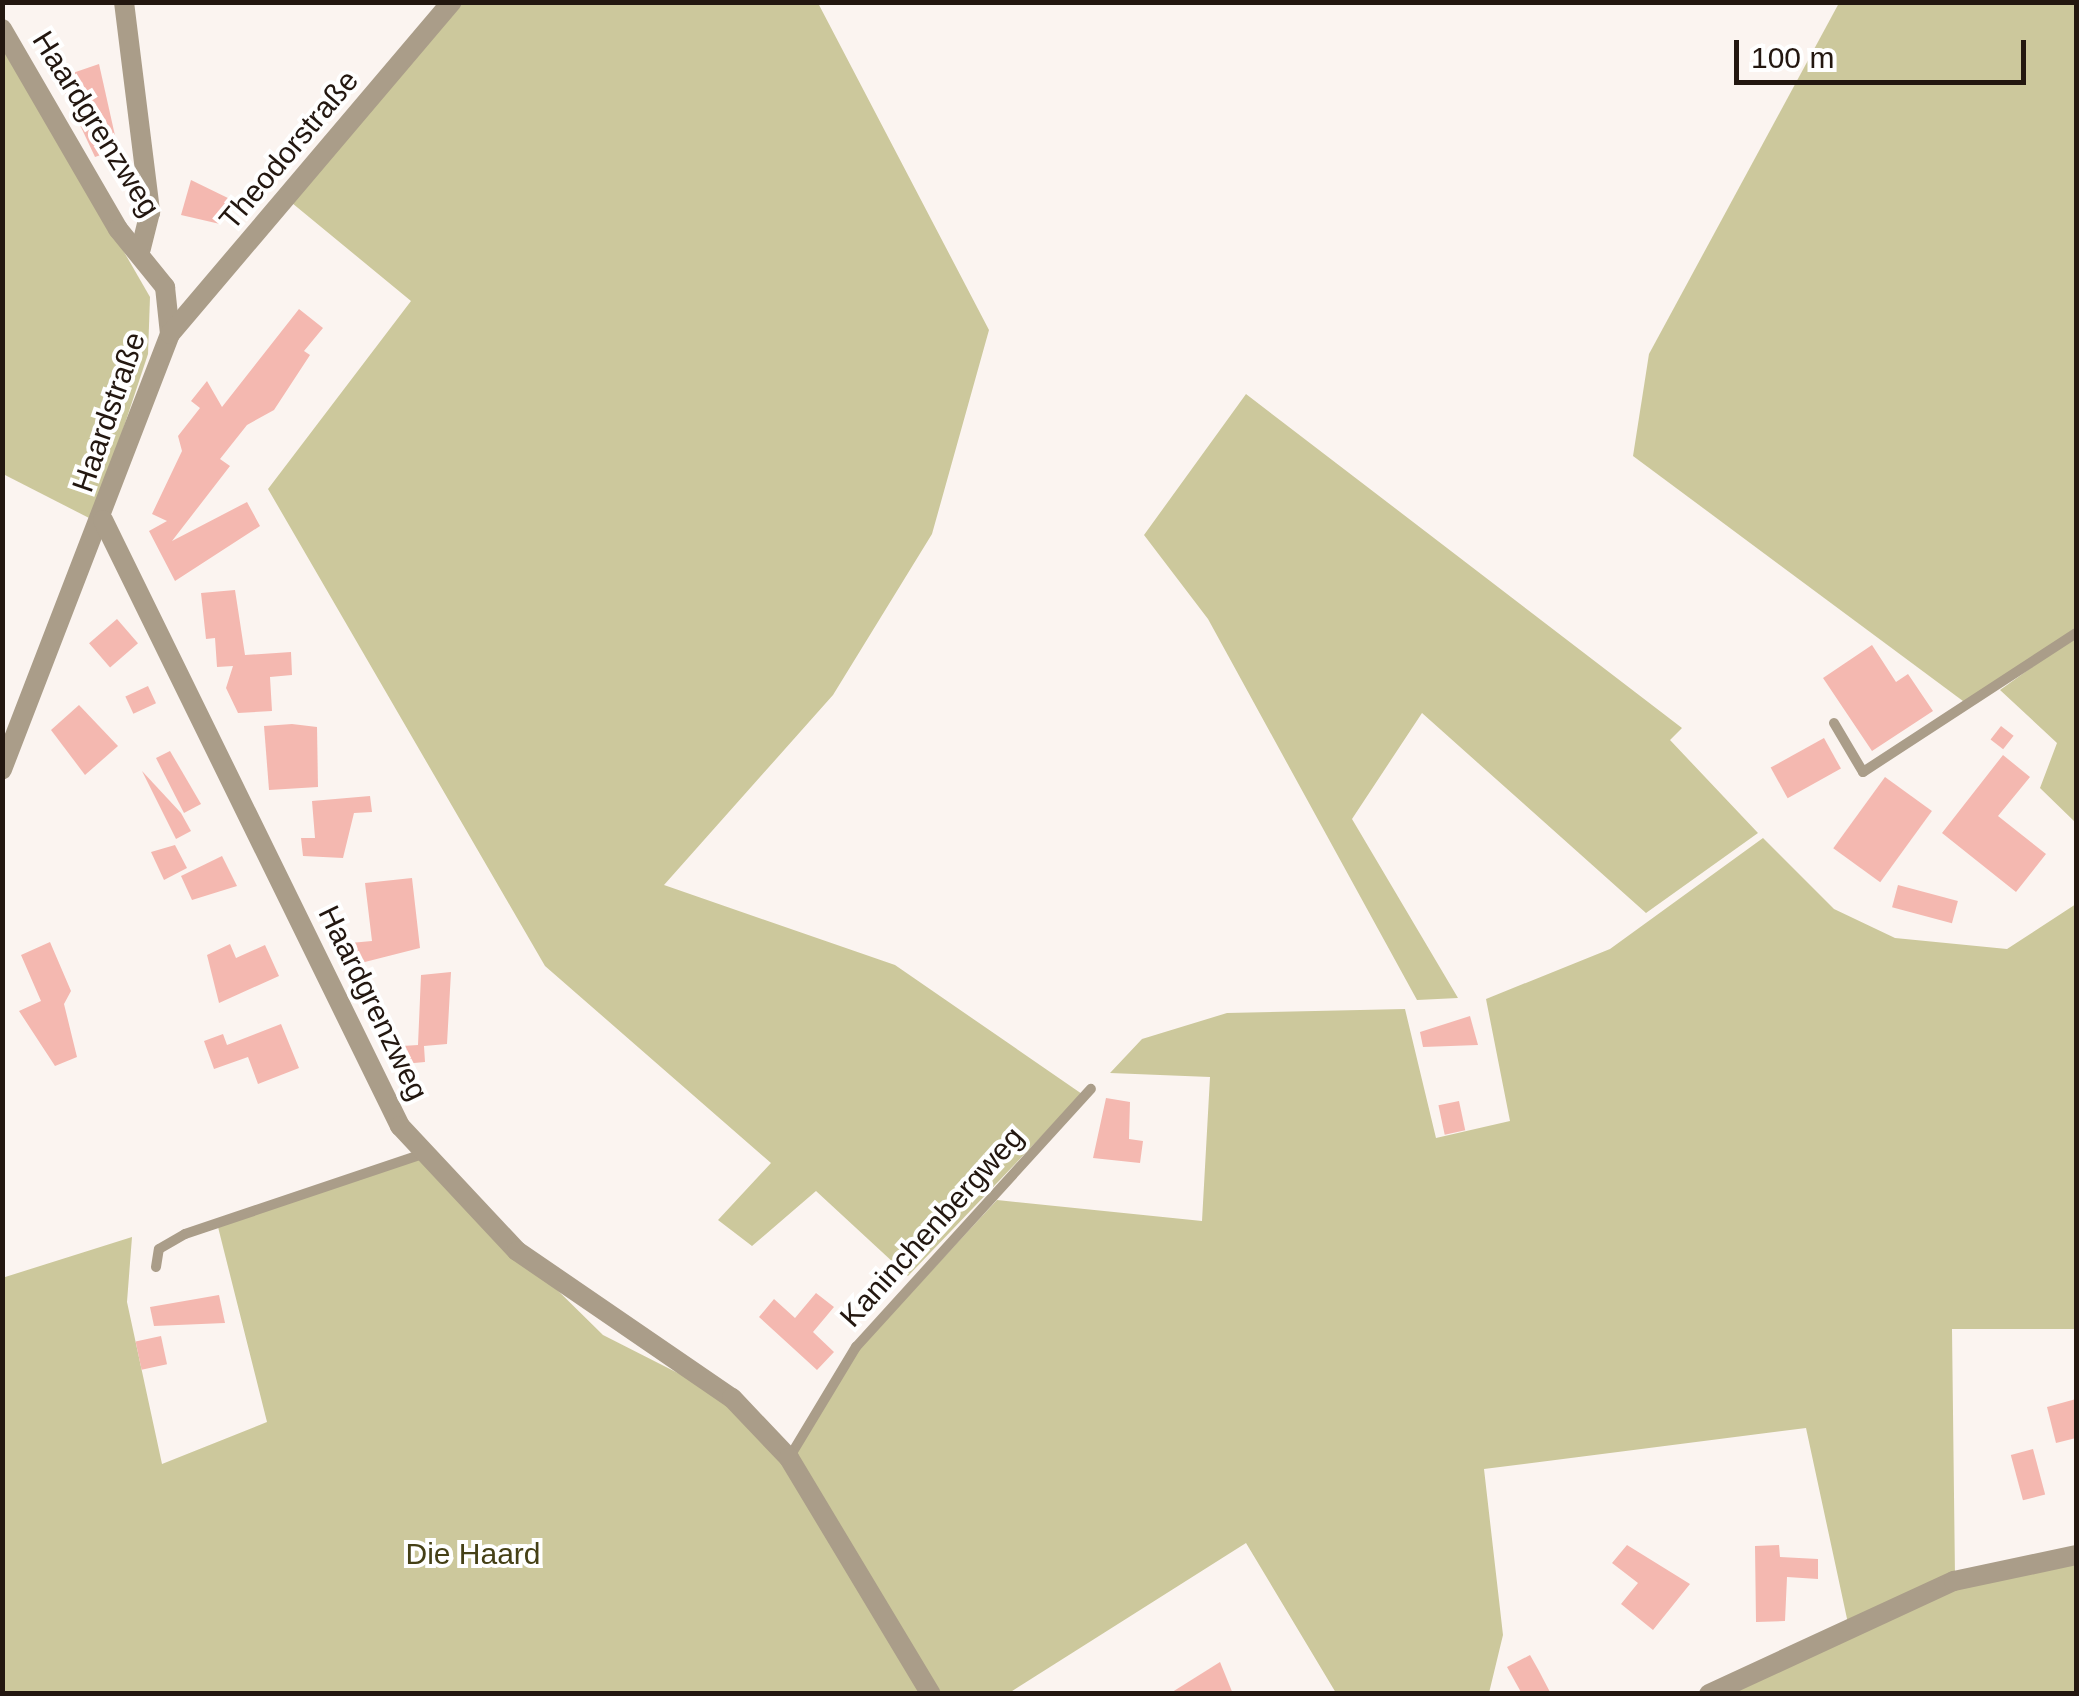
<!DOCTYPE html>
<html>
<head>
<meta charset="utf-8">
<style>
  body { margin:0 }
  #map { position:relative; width:2079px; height:1696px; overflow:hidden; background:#fbf4f0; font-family:Helvetica,sans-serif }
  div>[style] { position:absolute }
  .green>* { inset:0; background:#ccc89c }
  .building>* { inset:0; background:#f4b8b0; transform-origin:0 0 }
  .service>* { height:10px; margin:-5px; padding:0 5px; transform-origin:5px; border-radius:5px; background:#aa9d89 }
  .minor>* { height:20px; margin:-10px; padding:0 10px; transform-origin:10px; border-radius:10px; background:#aa9d89 }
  span { translate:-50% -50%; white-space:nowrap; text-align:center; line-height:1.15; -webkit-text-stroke:8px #fff; paint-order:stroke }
  .street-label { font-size:30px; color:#231710 }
  .park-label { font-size:30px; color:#454016 }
  .frame { position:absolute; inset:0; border:5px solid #231710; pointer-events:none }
  .scale { position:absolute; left:1734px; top:40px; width:292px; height:45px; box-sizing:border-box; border:5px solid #231710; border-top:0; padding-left:12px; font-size:30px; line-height:35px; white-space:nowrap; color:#231710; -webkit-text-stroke:8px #fff; paint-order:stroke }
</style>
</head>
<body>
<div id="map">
  <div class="green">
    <i style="clip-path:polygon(463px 3px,818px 3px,989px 330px,932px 534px,833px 695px,664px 885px,895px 965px,1082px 1094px,908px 1276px,816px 1191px,752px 1246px,718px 1220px,771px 1163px,545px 966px,268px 489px,411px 301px,292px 203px)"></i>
    <i style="clip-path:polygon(1839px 3px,2076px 3px,2076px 628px,1967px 704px,1633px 456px,1649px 354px)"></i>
    <i style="clip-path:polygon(2px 40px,150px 297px,148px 354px,93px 520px,3px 474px)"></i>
    <i style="clip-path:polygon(1246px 394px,1682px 728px,1670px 740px,1758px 833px,1646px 913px,1422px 713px,1352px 819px,1458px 998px,1417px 1000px,1208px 619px,1144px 535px)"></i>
    <i style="clip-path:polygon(2076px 636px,2076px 823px,2040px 788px,2057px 743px,2000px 690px)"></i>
    <i style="clip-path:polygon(1763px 838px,1834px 909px,1895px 938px,2007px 949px,2076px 904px,2076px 1329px,1952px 1329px,1955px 1577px,1849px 1628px,1806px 1428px,1484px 1469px,1503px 1635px,1489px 1693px,1336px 1693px,1246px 1543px,1009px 1693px,938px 1693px,793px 1458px,858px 1350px,997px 1200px,1202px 1221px,1210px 1077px,1110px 1073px,1142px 1039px,1227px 1013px,1405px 1009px,1436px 1138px,1510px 1121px,1486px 999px,1610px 949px)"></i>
    <i style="clip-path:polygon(422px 1157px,603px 1335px,731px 1400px,789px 1459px,926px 1693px,3px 1693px,2px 1278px,132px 1237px,127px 1302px,162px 1464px,267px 1422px,218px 1227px)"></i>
    <i style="clip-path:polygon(2076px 1558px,2076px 1693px,1719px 1694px,1956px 1585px)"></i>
  </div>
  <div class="building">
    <i style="clip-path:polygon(99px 64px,118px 149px,95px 157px,58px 78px)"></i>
    <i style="clip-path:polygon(191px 180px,232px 200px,220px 224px,181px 215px)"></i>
    <i style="clip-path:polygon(299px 309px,323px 328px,304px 351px,310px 355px,274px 410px,247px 425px,220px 459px,230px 466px,172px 541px,247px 502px,260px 526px,175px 581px,149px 531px,167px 521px,152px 514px,182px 451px,178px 436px,200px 408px,191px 401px,207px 381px,222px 407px)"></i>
    <i style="clip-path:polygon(235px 590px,245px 655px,291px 652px,292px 675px,270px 677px,272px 711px,238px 713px,226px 688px,233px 666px,217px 667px,215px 638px,206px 639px,201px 593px)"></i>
    <i style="left:117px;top:619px;width:32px;height:37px;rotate:49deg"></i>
    <i style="clip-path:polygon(1872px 645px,1896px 682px,1908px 674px,1933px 711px,1872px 751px,1823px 678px)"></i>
    <i style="left:148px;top:686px;width:19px;height:25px;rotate:65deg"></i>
    <i style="clip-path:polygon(79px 705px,118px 746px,85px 775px,51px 730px)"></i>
    <i style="clip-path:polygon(292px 724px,317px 727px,318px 787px,269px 790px,264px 726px)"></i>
    <i style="left:2001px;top:726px;width:16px;height:17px;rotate:38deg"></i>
    <i style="left:1824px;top:738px;width:35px;height:61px;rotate:61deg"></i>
    <i style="clip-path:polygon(170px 751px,201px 804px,184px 813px,156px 758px)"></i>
    <i style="clip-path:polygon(2003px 755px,2030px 777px,1998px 816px,2046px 854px,2016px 892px,1942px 833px)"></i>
    <i style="clip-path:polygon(142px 771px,181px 813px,191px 831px,176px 839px)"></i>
    <i style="left:1885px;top:777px;width:58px;height:88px;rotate:36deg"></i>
    <i style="clip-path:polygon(370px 796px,372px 812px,354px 813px,343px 858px,303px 856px,301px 838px,315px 838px,312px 801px)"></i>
    <i style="clip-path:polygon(175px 845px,187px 868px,164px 880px,151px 852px)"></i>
    <i style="clip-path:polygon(222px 856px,237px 886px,192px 900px,181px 876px)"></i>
    <i style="clip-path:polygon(412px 878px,420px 948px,353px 965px,350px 943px,372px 941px,365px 883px)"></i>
    <i style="left:1898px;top:885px;width:62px;height:23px;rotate:15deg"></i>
    <i style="clip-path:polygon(50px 942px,71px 991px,64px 1004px,77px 1057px,55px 1066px,19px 1011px,41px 1001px,21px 955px)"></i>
    <i style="clip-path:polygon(230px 944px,236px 958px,265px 945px,279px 976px,219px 1003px,207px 955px)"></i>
    <i style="clip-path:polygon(451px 972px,447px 1044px,424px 1046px,425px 1062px,403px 1064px,402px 1046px,418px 1045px,421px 975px)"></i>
    <i style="clip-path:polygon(1470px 1016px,1478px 1045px,1423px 1047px,1420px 1032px)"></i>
    <i style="clip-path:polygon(281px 1024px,299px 1068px,258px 1084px,248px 1057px,214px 1069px,204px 1041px,223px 1034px,227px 1045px)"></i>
    <i style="clip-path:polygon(1106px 1098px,1130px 1102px,1129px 1139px,1143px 1141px,1140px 1163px,1093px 1158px)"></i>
    <i style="left:1459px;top:1101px;width:30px;height:21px;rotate:78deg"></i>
    <i style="clip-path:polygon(816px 1293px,834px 1307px,813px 1332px,834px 1352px,817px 1370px,759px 1317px,774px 1299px,795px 1318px)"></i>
    <i style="clip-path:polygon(219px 1295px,225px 1323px,154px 1326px,150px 1307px)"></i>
    <i style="left:161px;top:1336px;width:29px;height:26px;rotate:78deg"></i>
    <i style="clip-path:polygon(2076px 1399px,2076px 1438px,2056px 1443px,2047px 1407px)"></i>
    <i style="left:2033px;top:1449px;width:47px;height:23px;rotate:75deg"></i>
    <i style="clip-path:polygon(1627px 1545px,1690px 1584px,1653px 1630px,1621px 1604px,1638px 1583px,1612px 1563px)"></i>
    <i style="clip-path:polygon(1779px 1545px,1780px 1557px,1818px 1559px,1818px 1579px,1787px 1577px,1785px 1621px,1756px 1622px,1755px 1546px)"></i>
    <i style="clip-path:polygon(1530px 1655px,1539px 1671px,1551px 1694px,1522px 1694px,1507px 1667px)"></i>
    <i style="clip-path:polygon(1220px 1662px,1233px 1694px,1169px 1694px)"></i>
  </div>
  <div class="service">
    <i style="left:1834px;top:723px;width:57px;rotate:59.4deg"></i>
    <i style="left:1863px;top:772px;width:254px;rotate:-33.1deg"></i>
    <i style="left:156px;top:1267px;width:18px;rotate:-81deg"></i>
    <i style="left:159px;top:1249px;width:30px;rotate:-30deg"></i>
    <i style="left:185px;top:1234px;width:253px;rotate:-18.6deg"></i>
    <i style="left:789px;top:1458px;width:130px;rotate:-58.9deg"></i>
    <i style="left:856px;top:1347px;width:349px;rotate:-47.7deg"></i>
  </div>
  <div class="minor">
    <i style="left:124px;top:2px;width:212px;rotate:82.9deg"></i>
    <i style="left:150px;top:212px;width:38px;rotate:104deg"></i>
    <i style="left:2px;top:29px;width:231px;rotate:59.9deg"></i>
    <i style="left:118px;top:229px;width:75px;rotate:51deg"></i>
    <i style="left:165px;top:287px;width:47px;rotate:83.9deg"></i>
    <i style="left:170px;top:334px;width:467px;rotate:111.1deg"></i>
    <i style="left:170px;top:334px;width:436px;rotate:-49.7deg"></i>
    <i style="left:103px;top:520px;width:675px;rotate:63.89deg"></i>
    <i style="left:400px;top:1126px;width:171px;rotate:46.9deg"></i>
    <i style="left:517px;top:1251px;width:260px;rotate:34.4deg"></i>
    <i style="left:732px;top:1398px;width:83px;rotate:46.5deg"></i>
    <i style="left:789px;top:1458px;width:275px;rotate:59deg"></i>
    <i style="left:1709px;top:1694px;width:270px;rotate:-24.8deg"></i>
    <i style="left:1954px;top:1581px;width:125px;rotate:-12deg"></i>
  </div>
  <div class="street-label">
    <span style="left:96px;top:124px;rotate:58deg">Haardgrenzweg</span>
    <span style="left:289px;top:150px;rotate:-50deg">Theodorstraße</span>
    <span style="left:109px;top:412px;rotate:-71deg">Haardstraße</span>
    <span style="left:373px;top:1003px;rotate:64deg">Haardgrenzweg</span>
    <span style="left:932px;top:1227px;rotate:-48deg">Kaninchenbergweg</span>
  </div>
  <div class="park-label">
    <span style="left:473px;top:1554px">Die Haard</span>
  </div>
  <div class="frame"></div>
  <div class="scale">100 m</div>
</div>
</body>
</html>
